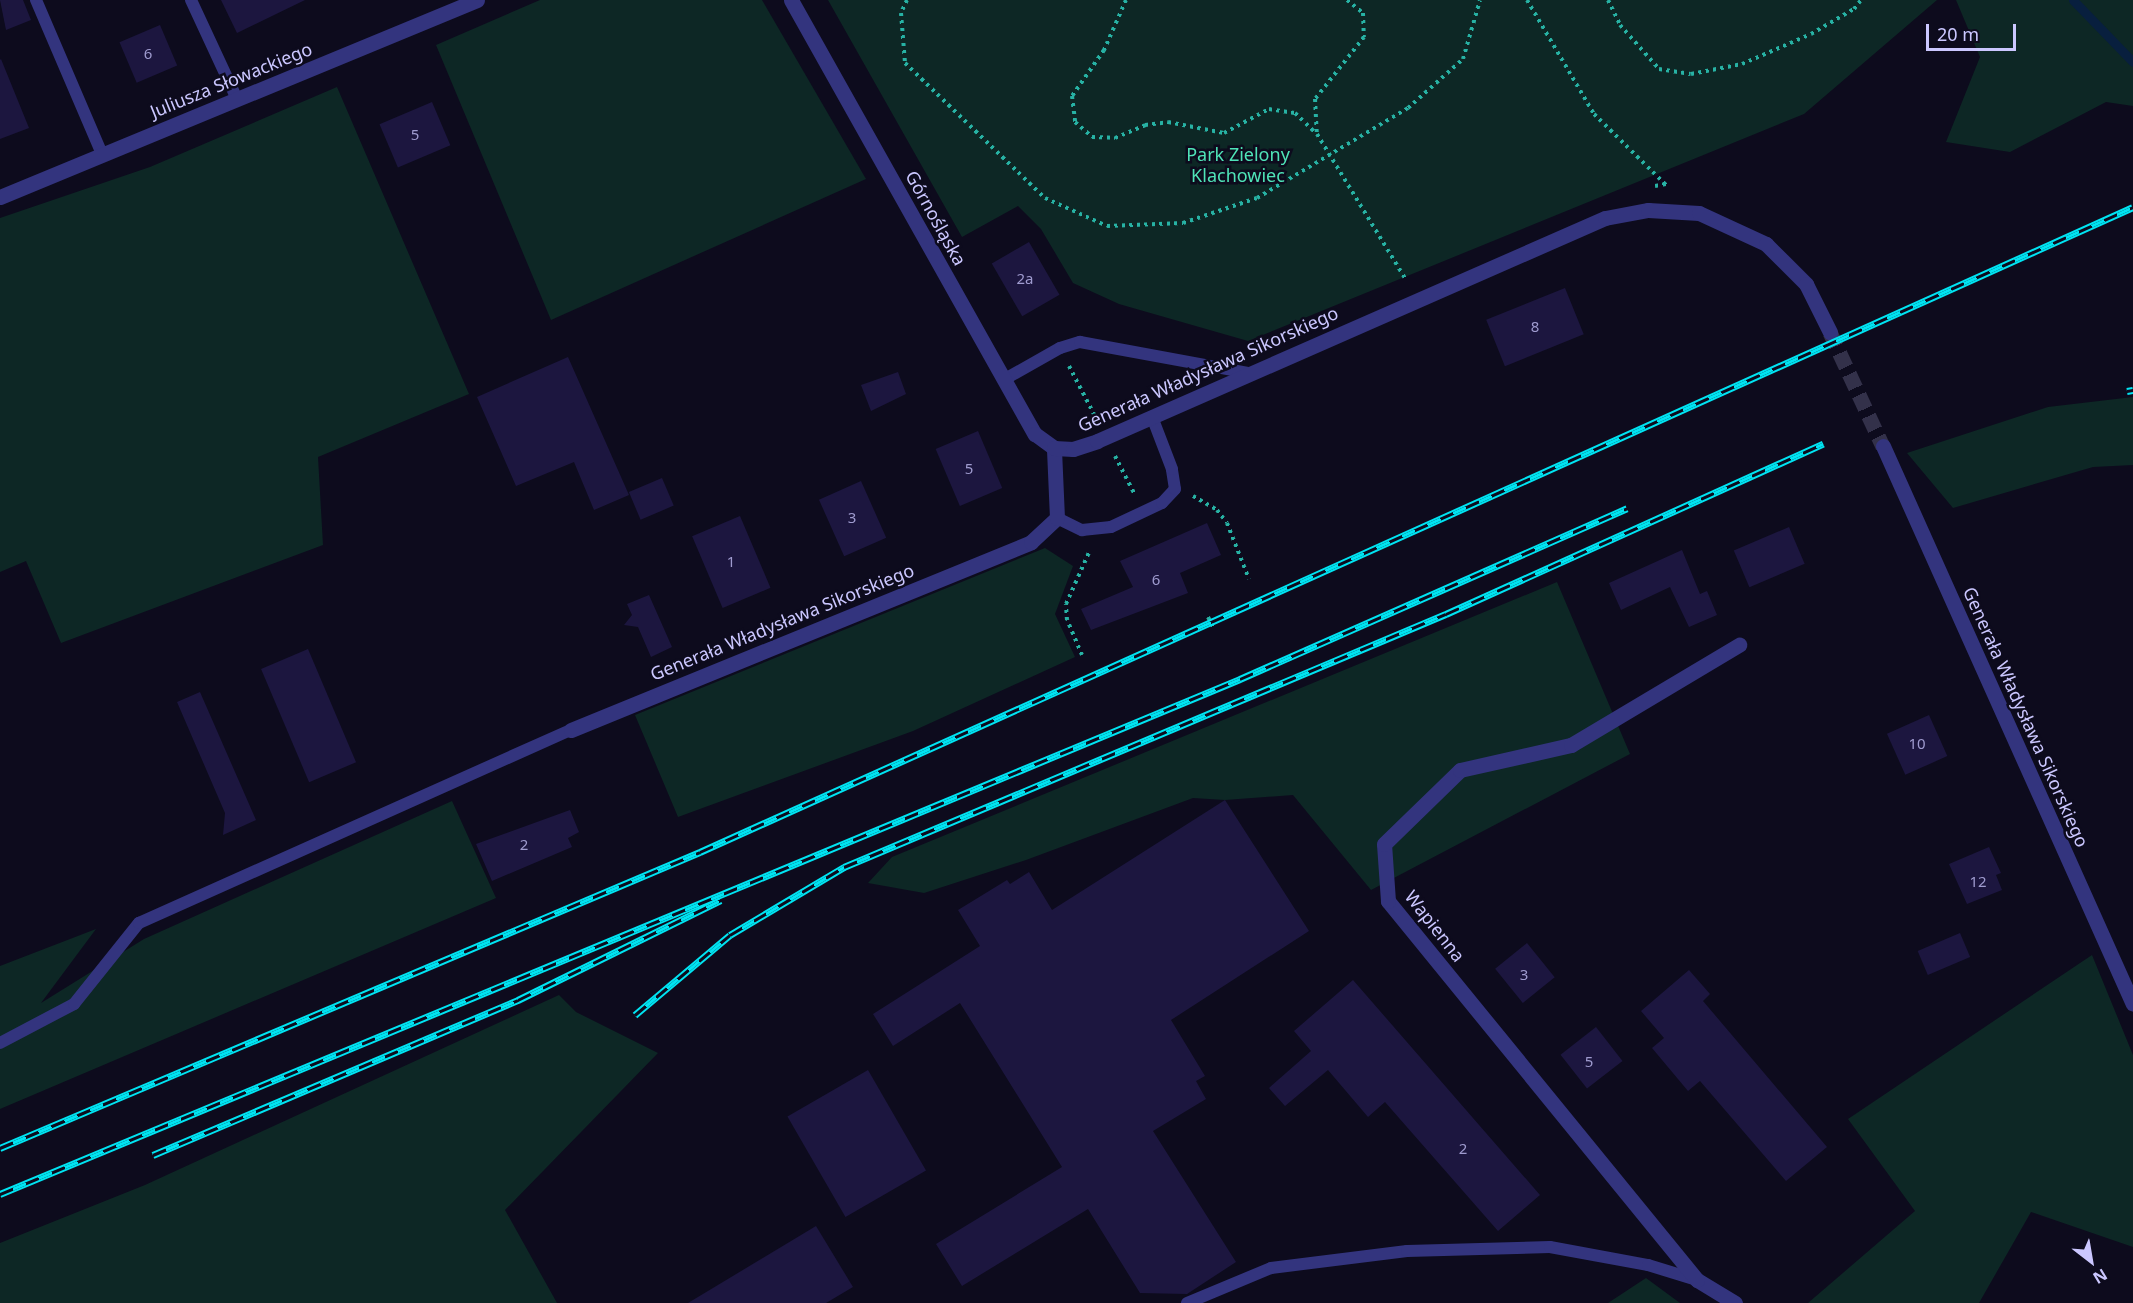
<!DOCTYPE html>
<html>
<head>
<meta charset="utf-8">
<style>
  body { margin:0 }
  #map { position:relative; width:2133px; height:1303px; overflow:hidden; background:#0d0b1d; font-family:"Noto Sans",sans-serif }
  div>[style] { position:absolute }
  .green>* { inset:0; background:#0d2725 }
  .stream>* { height:9px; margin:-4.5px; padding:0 4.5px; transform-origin:4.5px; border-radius:4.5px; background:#081f3e }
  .building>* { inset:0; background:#1c163f; transform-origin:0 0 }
  .tertiary-tunnel>* { height:15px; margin-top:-7.5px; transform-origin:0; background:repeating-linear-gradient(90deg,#33314a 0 15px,transparent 0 23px) }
  .path>* { height:4px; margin-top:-2px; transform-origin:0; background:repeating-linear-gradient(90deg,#27b2a4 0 3px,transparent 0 7.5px) }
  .service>* { height:12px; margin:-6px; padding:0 6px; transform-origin:6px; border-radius:6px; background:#33347e }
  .minor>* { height:15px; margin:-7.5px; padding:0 7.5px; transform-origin:7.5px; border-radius:7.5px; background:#33347e }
  .tertiary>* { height:15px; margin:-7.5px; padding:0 7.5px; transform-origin:7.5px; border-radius:7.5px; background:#33347e }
  .rail>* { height:7px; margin-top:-3.5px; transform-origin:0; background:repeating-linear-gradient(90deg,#0d0b1d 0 14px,#00e4f2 0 28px); box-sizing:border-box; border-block:2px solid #00e4f2 }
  span { translate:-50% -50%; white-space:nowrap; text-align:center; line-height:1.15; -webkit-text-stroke:5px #0d0b1d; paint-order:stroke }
  .number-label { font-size:15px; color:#9f9bcf }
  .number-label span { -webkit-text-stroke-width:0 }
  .street-label { font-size:18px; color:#cbc7ff }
  .park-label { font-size:18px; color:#4fe3b7 }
  .north { position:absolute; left:2061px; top:1231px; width:60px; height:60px; -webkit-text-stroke:4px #0d0b1d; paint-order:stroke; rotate:149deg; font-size:16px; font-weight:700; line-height:24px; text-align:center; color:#cbc7ff }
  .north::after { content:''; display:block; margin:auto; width:21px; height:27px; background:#cbc7ff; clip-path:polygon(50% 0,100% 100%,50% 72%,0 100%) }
  .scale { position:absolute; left:1926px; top:24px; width:90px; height:27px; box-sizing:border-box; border:3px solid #cbc7ff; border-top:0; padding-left:8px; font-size:18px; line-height:21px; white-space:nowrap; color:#cbc7ff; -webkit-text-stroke:4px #0d0b1d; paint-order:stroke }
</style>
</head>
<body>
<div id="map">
  <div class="green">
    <i style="clip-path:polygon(540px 0,762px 0,866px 179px,551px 320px,436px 45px)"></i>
    <i style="clip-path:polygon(828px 0,1937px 0,1804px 114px,1248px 341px,1119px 304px,1073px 283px,1041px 229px,1018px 206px,962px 237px)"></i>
    <i style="clip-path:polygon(1956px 0,2133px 0,2133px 106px,2106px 102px,2010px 152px,1946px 142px,1980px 57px)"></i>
    <i style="clip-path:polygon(337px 87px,469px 394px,318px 457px,323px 545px,61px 643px,26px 561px,0 572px,0 218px,150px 167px)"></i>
    <i style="clip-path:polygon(2133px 397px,2133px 465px,2093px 467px,1953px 508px,1907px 453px,2048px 407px)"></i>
    <i style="clip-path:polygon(1045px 548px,1073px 566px,1055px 614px,1075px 657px,913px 731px,678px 817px,635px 715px)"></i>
    <i style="clip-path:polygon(1557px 582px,1630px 754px,1371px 890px,1293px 795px,1225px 800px,1193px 798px,1026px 860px,924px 893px,868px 883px,892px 857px)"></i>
    <i style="clip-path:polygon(452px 801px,496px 898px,0 1109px,0 966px,96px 929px,41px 1003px,144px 939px)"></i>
    <i style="clip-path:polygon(2092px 955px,2133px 1055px,2133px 1247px,2031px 1212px,1979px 1303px,1808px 1303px,1915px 1211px,1848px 1119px)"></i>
    <i style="clip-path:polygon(559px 995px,576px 1012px,658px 1053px,505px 1210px,557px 1303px,0 1303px,0 1243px,145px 1185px)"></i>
    <i style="clip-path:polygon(1646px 1278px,1680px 1303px,1608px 1303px)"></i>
  </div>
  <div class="stream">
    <i style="left:2073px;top:0;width:86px;rotate:45.9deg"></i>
  </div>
  <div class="building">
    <i style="clip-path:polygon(0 0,23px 0,31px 20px,6px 30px)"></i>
    <i style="clip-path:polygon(221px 0,305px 0,237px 33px)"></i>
    <i style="left:160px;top:25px;width:44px;height:44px;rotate:67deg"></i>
    <i style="clip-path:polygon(1px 59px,29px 128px,0 139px,0 60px)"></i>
    <i style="left:432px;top:102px;width:47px;height:57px;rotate:67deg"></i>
    <i style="left:1029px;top:242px;width:61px;height:43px;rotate:60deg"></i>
    <i style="left:1565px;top:288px;width:50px;height:85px;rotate:68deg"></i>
    <i style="clip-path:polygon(568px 357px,629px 495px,594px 510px,574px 462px,516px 486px,477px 397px)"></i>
    <i style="clip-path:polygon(898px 372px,906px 394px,871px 411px,861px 385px)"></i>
    <i style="left:978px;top:431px;width:62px;height:46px;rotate:67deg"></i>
    <i style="left:662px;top:478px;width:30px;height:36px;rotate:67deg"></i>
    <i style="left:861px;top:481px;width:62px;height:46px;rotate:66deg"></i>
    <i style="left:740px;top:516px;width:78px;height:52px;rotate:67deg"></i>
    <i style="clip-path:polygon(1207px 523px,1221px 555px,1180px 573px,1188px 593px,1091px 630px,1081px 609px,1133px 587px,1120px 561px)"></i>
    <i style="left:1789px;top:527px;width:40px;height:60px;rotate:67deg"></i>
    <i style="clip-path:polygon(1682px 550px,1700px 594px,1707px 591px,1717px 615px,1689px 627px,1670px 587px,1621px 610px,1609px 583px)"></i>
    <i style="clip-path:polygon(649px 595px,672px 647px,651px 657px,638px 627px,624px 625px,632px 615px,627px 604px)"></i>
    <i style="left:308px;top:649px;width:123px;height:51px;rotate:67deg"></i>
    <i style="clip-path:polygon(200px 692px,256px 820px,223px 835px,225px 813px,177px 702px)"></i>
    <i style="left:1929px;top:715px;width:45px;height:46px;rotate:66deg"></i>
    <i style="clip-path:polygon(1225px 800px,1309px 931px,1171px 1020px,1205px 1076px,1196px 1081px,1206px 1099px,1153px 1131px,1236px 1262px,1187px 1294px,1140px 1293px,1088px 1209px,962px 1286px,936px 1244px,1062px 1167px,960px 1003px,893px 1046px,873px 1014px,980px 946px,958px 910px,1007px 880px,1010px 884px,1029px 872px,1052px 910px)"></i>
    <i style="clip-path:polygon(570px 810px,579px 832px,568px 838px,572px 847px,492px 881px,476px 844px)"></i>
    <i style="clip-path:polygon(1989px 847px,2001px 873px,1996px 875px,2002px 890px,1967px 904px,1949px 864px)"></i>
    <i style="left:1960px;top:933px;width:26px;height:46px;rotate:67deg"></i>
    <i style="left:1527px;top:943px;width:44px;height:41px;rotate:51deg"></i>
    <i style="clip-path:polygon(1689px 970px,1710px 994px,1703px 1001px,1827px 1147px,1786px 1181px,1700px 1081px,1688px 1091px,1652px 1048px,1664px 1038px,1641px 1011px)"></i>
    <i style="clip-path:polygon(1353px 980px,1540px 1195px,1498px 1231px,1385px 1102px,1368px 1117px,1328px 1070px,1285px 1106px,1269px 1088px,1311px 1051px,1294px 1031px)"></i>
    <i style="left:1596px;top:1027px;width:43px;height:45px;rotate:52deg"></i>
    <i style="left:868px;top:1070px;width:116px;height:93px;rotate:60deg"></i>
    <i style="clip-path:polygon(816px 1226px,853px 1287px,826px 1303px,688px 1303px)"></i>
  </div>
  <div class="tertiary-tunnel">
    <i style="left:1830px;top:332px;width:126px;rotate:65.1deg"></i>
  </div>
  <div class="path">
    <i style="left:907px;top:0;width:14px;rotate:115deg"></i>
    <i style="left:901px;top:13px;width:50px;rotate:85.4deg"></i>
    <i style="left:905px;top:63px;width:194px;rotate:44deg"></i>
    <i style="left:1045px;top:198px;width:68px;rotate:24.3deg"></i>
    <i style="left:1107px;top:226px;width:76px;rotate:-2.3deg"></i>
    <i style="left:1183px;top:223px;width:78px;rotate:-18.7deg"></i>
    <i style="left:1257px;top:198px;width:176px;rotate:-30.8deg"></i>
    <i style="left:1408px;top:108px;width:74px;rotate:-41.7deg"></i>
    <i style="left:1463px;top:59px;width:61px;rotate:-73.9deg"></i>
    <i style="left:1126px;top:0;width:55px;rotate:113.7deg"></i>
    <i style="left:1104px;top:50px;width:56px;rotate:124.8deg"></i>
    <i style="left:1072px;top:96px;width:26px;rotate:83deg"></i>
    <i style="left:1075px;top:122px;width:23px;rotate:41deg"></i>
    <i style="left:1092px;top:137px;width:23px;rotate:2deg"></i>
    <i style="left:1115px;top:138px;width:33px;rotate:-23deg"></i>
    <i style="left:1145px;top:125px;width:23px;rotate:-7deg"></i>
    <i style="left:1168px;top:122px;width:57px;rotate:11.1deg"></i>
    <i style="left:1224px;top:133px;width:51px;rotate:-28.1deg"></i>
    <i style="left:1269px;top:109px;width:26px;rotate:9deg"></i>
    <i style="left:1295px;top:113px;width:30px;rotate:44deg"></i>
    <i style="left:1347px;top:0;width:21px;rotate:39deg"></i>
    <i style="left:1363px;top:13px;width:24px;rotate:88deg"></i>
    <i style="left:1364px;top:37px;width:79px;rotate:128.3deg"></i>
    <i style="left:1315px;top:99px;width:35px;rotate:87deg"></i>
    <i style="left:1317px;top:134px;width:171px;rotate:58.6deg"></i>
    <i style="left:1527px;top:0;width:132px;rotate:59.6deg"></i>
    <i style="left:1594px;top:114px;width:101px;rotate:44.6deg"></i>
    <i style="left:1608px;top:0;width:28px;rotate:64deg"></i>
    <i style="left:1620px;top:25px;width:59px;rotate:48.4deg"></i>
    <i style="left:1659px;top:69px;width:32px;rotate:9deg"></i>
    <i style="left:1691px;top:74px;width:52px;rotate:-11.1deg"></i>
    <i style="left:1742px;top:64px;width:75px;rotate:-23.5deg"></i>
    <i style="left:1811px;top:34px;width:50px;rotate:-30.2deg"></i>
    <i style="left:1854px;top:9px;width:11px;rotate:-52deg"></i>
    <i style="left:1655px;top:186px;width:11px;rotate:-10deg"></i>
    <i style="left:1069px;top:366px;width:59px;rotate:62.6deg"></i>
    <i style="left:1115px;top:456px;width:42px;rotate:62.8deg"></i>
    <i style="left:1193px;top:496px;width:28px;rotate:30deg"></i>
    <i style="left:1217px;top:510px;width:16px;rotate:52deg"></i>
    <i style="left:1227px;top:523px;width:60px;rotate:68.6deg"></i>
    <i style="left:1208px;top:617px;width:13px;rotate:63deg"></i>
    <i style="left:1082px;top:655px;width:38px;rotate:-113deg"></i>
    <i style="left:1067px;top:620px;width:16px;rotate:-94deg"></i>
    <i style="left:1066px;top:604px;width:59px;rotate:-66deg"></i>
  </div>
  <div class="service">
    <i style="left:36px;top:0;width:168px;rotate:66.8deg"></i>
    <i style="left:191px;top:0;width:109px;rotate:65.1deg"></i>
    <i style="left:1005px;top:379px;width:63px;rotate:-29.4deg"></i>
    <i style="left:1060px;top:348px;width:21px;rotate:-17deg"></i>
    <i style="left:1080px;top:342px;width:172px;rotate:10.4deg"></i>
    <i style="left:1057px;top:518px;width:28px;rotate:26deg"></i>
    <i style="left:1082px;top:530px;width:29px;rotate:-6deg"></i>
    <i style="left:1111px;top:527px;width:56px;rotate:-25.2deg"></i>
    <i style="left:1162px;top:503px;width:19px;rotate:-47deg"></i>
    <i style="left:1175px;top:489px;width:20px;rotate:-99deg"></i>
    <i style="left:1172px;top:469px;width:56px;rotate:-111deg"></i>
    <i style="left:0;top:1043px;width:84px;rotate:-27.8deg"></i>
    <i style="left:74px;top:1004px;width:104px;rotate:-51.3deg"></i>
    <i style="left:139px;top:923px;width:473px;rotate:-24.1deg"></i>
    <i style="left:1187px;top:1303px;width:91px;rotate:-22.6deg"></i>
    <i style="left:1271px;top:1268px;width:137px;rotate:-7.1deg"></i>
    <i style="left:1407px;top:1251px;width:143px;rotate:-1.6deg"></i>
    <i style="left:1550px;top:1247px;width:100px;rotate:10.4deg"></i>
    <i style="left:1648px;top:1265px;width:51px;rotate:17deg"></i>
  </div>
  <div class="minor">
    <i style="left:0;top:197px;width:516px;rotate:-22.44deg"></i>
    <i style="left:571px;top:730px;width:497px;rotate:-22.2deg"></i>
    <i style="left:1031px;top:542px;width:35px;rotate:-43deg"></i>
    <i style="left:1057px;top:518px;width:70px;rotate:-92.5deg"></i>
    <i style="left:1735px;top:1303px;width:44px;rotate:-148.8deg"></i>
    <i style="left:1697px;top:1280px;width:489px;rotate:-129.2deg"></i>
    <i style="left:1388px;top:901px;width:57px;rotate:-94deg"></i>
    <i style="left:1384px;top:844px;width:106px;rotate:-44.2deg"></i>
    <i style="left:1460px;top:770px;width:114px;rotate:-12.7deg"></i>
    <i style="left:1571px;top:745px;width:196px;rotate:-30.8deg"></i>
  </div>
  <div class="tertiary">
    <i style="left:791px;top:0;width:498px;rotate:60.7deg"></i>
    <i style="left:1035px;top:434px;width:24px;rotate:36deg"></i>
    <i style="left:1054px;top:448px;width:19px;rotate:3deg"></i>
    <i style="left:1073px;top:449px;width:25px;rotate:-18deg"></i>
    <i style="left:1097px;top:441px;width:555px;rotate:-23.7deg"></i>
    <i style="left:1605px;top:218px;width:44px;rotate:-10.5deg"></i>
    <i style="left:1648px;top:210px;width:51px;rotate:3.4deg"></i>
    <i style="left:1699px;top:213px;width:74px;rotate:24.8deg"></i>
    <i style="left:1766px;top:244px;width:57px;rotate:45deg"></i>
    <i style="left:1806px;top:284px;width:54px;rotate:63.4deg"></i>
    <i style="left:1883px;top:446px;width:611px;rotate:65.87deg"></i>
  </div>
  <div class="rail">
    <i style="left:2127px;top:391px;width:6px;rotate:-9deg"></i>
    <i style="left:635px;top:1015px;width:124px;rotate:-40.1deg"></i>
    <i style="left:730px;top:935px;width:133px;rotate:-30.8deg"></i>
    <i style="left:844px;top:867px;width:653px;rotate:-22.8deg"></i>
    <i style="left:1446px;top:614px;width:414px;rotate:-24.3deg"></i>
    <i style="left:0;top:1148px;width:760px;rotate:-22.92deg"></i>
    <i style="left:700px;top:852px;width:1571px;rotate:-24.23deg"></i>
    <i style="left:153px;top:1155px;width:397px;rotate:-23deg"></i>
    <i style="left:518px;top:1000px;width:226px;rotate:-26.2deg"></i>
    <i style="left:0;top:1194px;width:1343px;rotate:-22.55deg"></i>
    <i style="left:1240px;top:679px;width:423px;rotate:-23.8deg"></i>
  </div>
  <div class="number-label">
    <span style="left:148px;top:54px">6</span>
    <span style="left:415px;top:135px">5</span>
    <span style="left:1025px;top:279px">2a</span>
    <span style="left:1535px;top:327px">8</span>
    <span style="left:969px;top:469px">5</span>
    <span style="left:852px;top:518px">3</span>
    <span style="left:731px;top:562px">1</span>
    <span style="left:1156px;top:580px">6</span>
    <span style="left:1917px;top:744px">10</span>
    <span style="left:524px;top:845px">2</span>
    <span style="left:1978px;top:882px">12</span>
    <span style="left:1524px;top:975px">3</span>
    <span style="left:1589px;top:1062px">5</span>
    <span style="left:1463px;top:1149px">2</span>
  </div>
  <div class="street-label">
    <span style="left:231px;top:80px;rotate:-22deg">Juliusza Słowackiego</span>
    <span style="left:936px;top:218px;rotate:61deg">Górnośląska</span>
    <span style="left:1208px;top:369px;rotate:-24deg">Generała Władysława Sikorskiego</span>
    <span style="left:782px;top:622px;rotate:-22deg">Generała Władysława Sikorskiego</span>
    <span style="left:2026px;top:717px;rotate:66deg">Generała Władysława Sikorskiego</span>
    <span style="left:1435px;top:926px;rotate:52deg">Wapienna</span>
  </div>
  <div class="park-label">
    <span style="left:1238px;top:165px">Park Zielony<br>Klachowiec</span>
  </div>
  <div class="north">N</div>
  <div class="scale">20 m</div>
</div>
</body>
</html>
